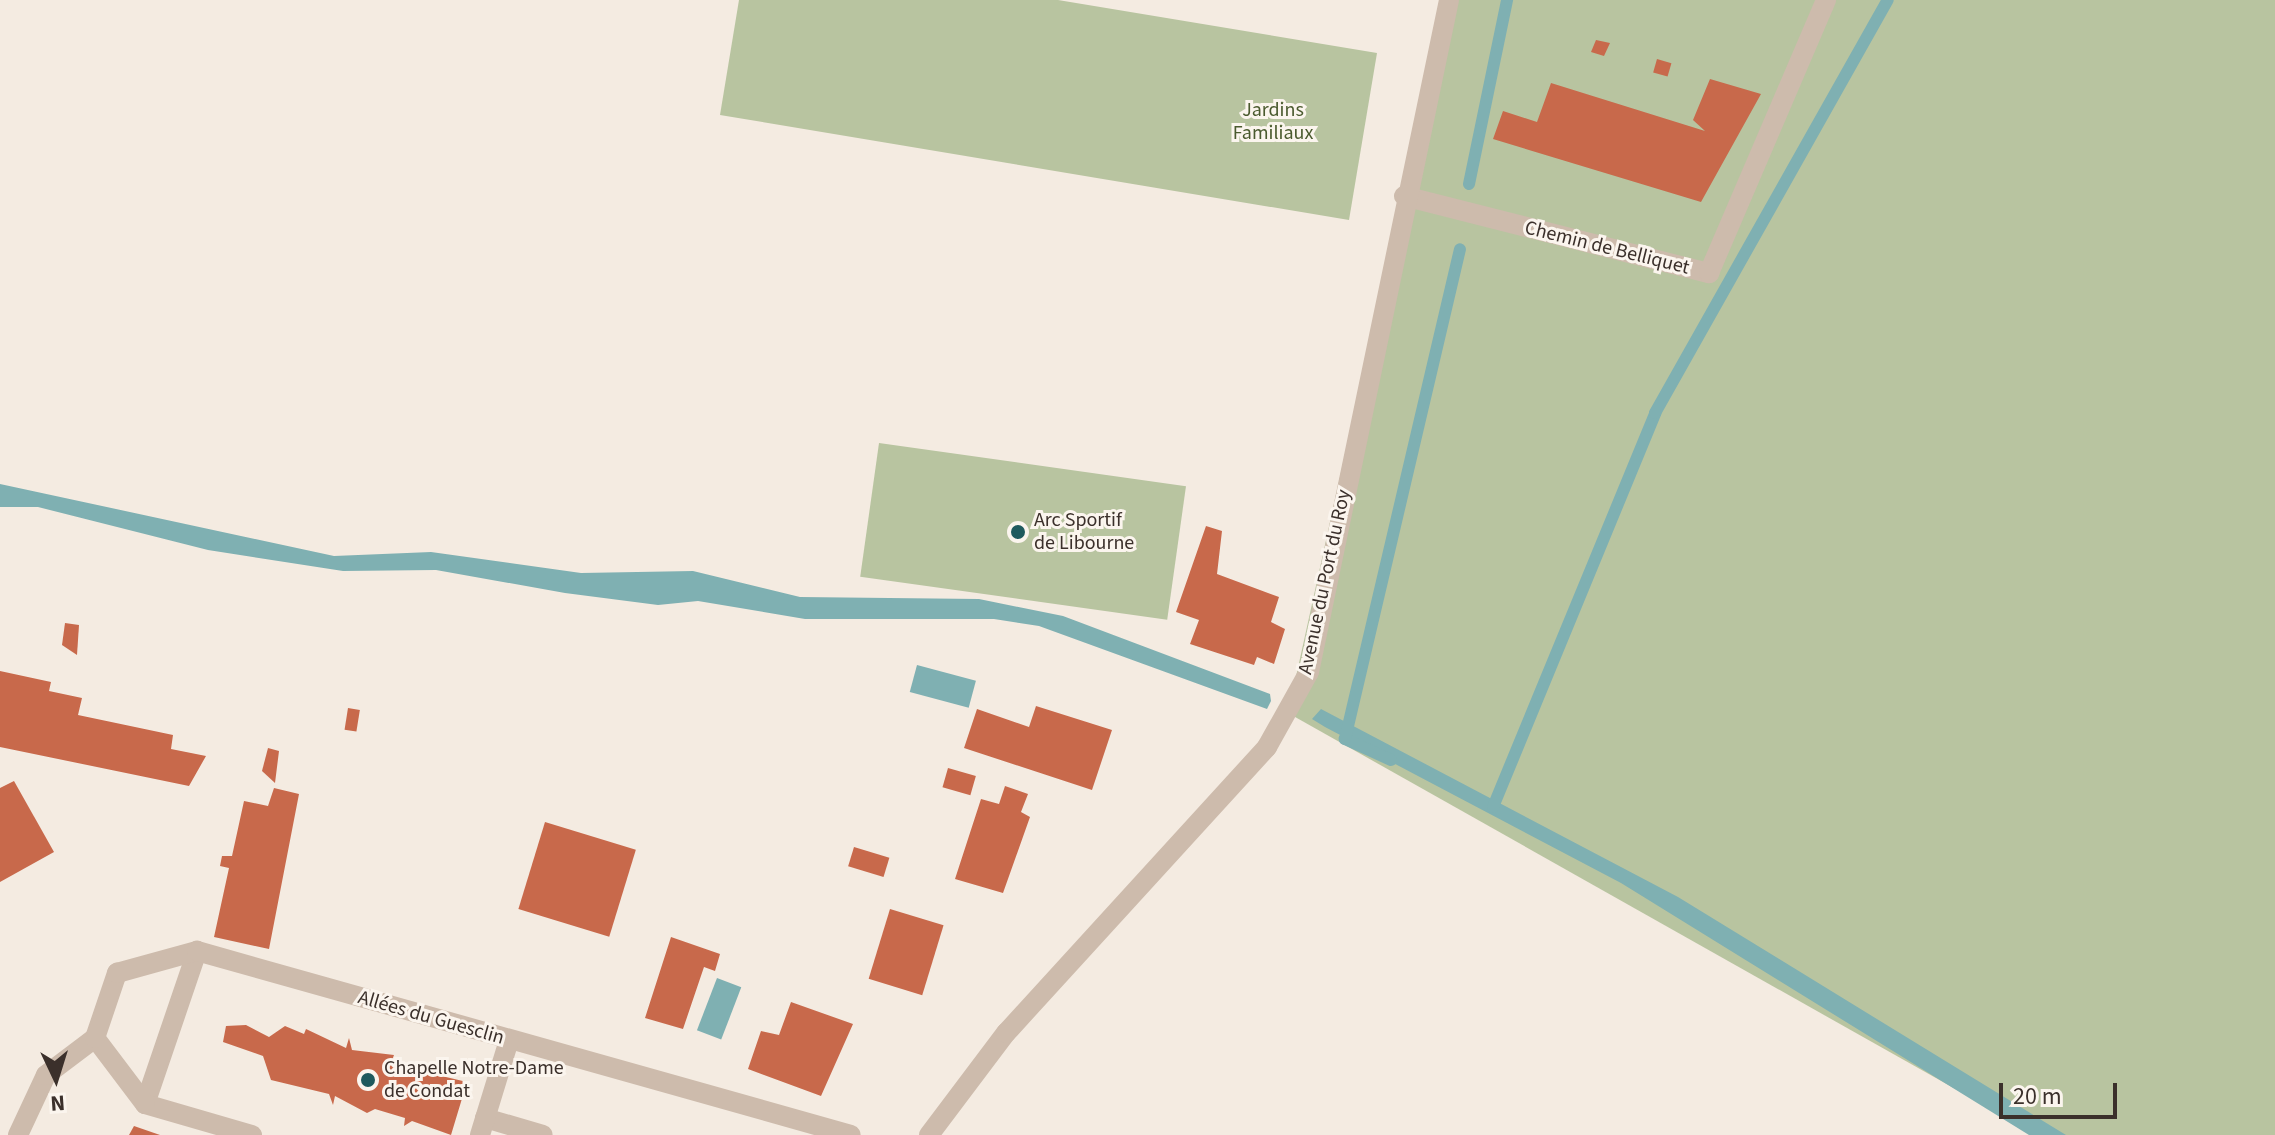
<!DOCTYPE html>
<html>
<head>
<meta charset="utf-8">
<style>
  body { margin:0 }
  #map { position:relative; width:2275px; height:1135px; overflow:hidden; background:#f4ebe1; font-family:"Source Sans 3",sans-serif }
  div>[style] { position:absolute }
  .green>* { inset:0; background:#b8c4a0; transform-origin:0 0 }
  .water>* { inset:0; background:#7fb0b2; transform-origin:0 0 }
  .stream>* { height:12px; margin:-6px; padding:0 6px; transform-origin:6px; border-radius:6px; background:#7fb0b2 }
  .building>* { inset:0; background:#c8694b; transform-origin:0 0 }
  .minor>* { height:20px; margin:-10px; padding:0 10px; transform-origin:10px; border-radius:10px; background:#cdbbac }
  .dots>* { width:22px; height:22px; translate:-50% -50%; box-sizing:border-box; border:4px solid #fbf5ee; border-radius:50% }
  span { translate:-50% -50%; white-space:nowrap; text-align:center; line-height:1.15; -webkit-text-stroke:6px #fbf5ee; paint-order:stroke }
  .park-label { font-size:20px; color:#4a5a2e }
  .street-label { font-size:20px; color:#3b302b }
  .poi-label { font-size:20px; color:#3b302b }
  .left { translate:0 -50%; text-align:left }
  .north { position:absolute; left:16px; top:1039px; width:80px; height:80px; -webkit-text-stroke:6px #fbf5ee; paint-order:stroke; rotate:176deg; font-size:22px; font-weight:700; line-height:32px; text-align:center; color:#3b302b }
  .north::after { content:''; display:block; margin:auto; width:28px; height:36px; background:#3b302b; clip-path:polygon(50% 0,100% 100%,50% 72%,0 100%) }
  .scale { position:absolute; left:1999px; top:1083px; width:118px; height:36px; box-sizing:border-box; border:4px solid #3b302b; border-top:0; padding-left:10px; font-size:24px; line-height:28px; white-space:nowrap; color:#3b302b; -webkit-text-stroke:6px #fbf5ee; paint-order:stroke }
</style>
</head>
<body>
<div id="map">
  <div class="green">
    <i style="clip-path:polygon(739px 0,1058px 0,1377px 53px,1349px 220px,720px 115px)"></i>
    <i style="clip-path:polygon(1445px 0,2275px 0,2275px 1135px,2037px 1135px,1288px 713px)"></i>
    <i style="left:879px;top:443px;width:310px;height:135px;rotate:8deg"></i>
  </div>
  <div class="water">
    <i style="clip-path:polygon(0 484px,334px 556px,431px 552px,581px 573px,693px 571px,800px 597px,979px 599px,1063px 616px,1270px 694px,1271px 701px,1267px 709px,1039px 626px,994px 619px,805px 619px,698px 601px,658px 605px,565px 593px,436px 570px,343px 571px,208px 550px,38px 507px,0 507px)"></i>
    <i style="left:917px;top:665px;width:61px;height:28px;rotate:15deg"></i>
    <i style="clip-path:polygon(1321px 709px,1678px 897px,2066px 1135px,2029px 1135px,1621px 883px,1325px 727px,1312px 719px)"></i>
    <i style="left:717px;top:978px;width:26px;height:56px;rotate:21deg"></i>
  </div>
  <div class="stream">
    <i style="left:1469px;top:184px;width:188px;rotate:-78.3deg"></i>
    <i style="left:1391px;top:760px;width:51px;rotate:-155.5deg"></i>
    <i style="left:1345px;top:739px;width:503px;rotate:-76.79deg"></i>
    <i style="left:1493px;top:807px;width:426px;rotate:-67.6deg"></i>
    <i style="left:1655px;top:413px;width:474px;rotate:-60.6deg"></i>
  </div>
  <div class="building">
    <i style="clip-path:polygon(1596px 40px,1610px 43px,1604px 56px,1591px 52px)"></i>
    <i style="left:1657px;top:59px;width:15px;height:14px;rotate:16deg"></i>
    <i style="clip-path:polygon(1710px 79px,1761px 94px,1701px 202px,1493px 139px,1503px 111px,1537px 122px,1551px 83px,1705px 131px,1693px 120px)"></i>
    <i style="clip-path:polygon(1206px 526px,1222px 531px,1217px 574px,1279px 597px,1271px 622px,1285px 629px,1274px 664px,1257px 657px,1254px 665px,1190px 644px,1199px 620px,1176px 612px)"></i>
    <i style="clip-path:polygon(65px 623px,79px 625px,77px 655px,62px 645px)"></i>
    <i style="clip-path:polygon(0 671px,51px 682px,49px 691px,82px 698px,78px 715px,173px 735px,171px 749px,206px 756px,189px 786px,0 747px)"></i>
    <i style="clip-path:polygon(1036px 706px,1112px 730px,1092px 790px,964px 748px,977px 709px,1029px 727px)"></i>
    <i style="left:348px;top:708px;width:12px;height:22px;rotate:9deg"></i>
    <i style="clip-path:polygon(268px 748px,279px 751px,275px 783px,262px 771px)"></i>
    <i style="left:948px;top:768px;width:29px;height:20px;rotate:16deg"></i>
    <i style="clip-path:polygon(14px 781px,54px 852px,0 882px,0 788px)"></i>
    <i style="clip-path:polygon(1005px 786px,1028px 794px,1021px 812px,1030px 817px,1003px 893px,955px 879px,981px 799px,999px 804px)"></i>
    <i style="clip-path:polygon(274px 788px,299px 794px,269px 949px,214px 937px,229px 868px,220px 866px,222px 856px,232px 856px,244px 801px,268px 806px)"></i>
    <i style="left:545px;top:822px;width:95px;height:91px;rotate:17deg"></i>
    <i style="left:854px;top:847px;width:37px;height:20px;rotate:17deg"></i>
    <i style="left:890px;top:909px;width:56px;height:73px;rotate:17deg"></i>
    <i style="clip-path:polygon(671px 937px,720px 954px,715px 971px,704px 967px,683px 1029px,645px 1018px)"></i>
    <i style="clip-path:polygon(791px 1002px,853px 1024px,821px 1096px,748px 1069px,761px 1031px,779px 1035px)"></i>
    <i style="clip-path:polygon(246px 1025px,269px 1037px,285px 1026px,304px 1034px,306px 1029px,346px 1048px,349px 1038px,352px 1050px,394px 1055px,391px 1063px,425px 1072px,427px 1065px,429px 1073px,467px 1082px,451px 1135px,412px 1121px,404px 1126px,405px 1118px,375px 1109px,367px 1113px,335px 1096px,333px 1105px,329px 1094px,271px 1080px,263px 1056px,223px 1042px,226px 1026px)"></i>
    <i style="clip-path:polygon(134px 1126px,160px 1135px,129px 1135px)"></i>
  </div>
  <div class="minor">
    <i style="left:1404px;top:196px;width:315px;rotate:14.2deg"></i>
    <i style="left:1709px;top:273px;width:297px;rotate:-66.8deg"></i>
    <i style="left:145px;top:1104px;width:162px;rotate:-71.2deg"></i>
    <i style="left:485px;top:1118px;width:60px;rotate:16.3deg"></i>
    <i style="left:18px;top:1135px;width:66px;rotate:-65deg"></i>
    <i style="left:46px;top:1075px;width:61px;rotate:-37.1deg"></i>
    <i style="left:252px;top:1135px;width:111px;rotate:-163.8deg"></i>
    <i style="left:145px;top:1104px;width:83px;rotate:-127.1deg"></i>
    <i style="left:95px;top:1038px;width:69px;rotate:-71.3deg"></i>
    <i style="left:117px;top:973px;width:83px;rotate:-15.4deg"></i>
    <i style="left:197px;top:951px;width:679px;rotate:15.71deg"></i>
    <i style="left:480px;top:1135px;width:99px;rotate:-73deg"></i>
    <i style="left:929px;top:1135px;width:128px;rotate:-53deg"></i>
    <i style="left:1006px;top:1033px;width:387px;rotate:-47.6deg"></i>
    <i style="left:1267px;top:747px;width:86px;rotate:-60.8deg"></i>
    <i style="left:1309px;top:672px;width:686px;rotate:-78.23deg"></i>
  </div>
  <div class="dots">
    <i style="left:1018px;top:532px;background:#1f5a5e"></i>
    <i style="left:368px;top:1080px;background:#1f5a5e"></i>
  </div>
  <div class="park-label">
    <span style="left:1273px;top:122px">Jardins<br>Familiaux</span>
  </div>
  <div class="street-label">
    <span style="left:1607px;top:248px;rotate:14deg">Chemin de Belliquet</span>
    <span style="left:1325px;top:582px;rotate:-78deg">Avenue du Port du Roy</span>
    <span style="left:431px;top:1018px;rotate:16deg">Allées du Guesclin</span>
  </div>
  <div class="poi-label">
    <span class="left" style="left:1034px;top:532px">Arc Sportif<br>de Libourne</span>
    <span class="left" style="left:384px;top:1080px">Chapelle Notre-Dame<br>de Condat</span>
  </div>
  <div class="north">N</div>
  <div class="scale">20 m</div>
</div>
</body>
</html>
